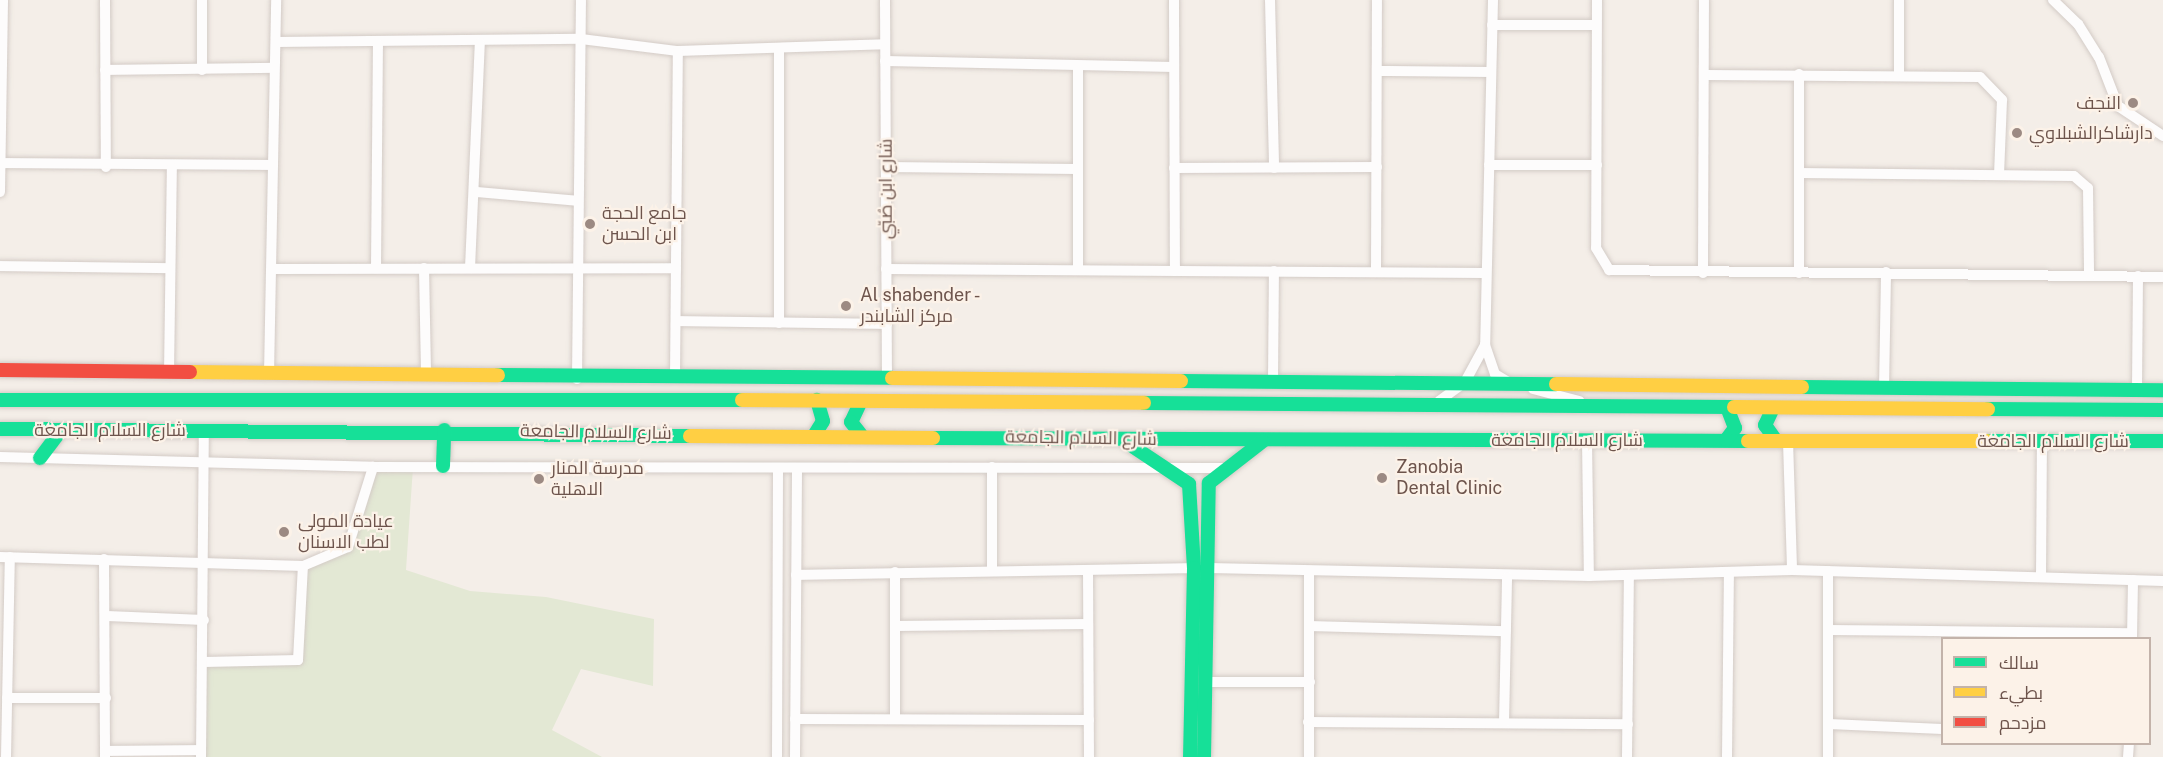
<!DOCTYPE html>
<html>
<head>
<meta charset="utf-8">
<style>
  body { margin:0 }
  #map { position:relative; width:2163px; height:757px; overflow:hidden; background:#f4eee8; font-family:"Public Sans",Cairo,sans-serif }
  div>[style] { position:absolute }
  .green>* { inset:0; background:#e3e8d4 }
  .roads { filter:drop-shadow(0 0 2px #d3cbc6) drop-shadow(0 0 2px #d3cbc6) }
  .street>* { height:10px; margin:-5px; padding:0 5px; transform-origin:5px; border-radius:5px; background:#fdfcfc }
  .fast>* { height:14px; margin:-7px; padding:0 7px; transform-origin:7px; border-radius:7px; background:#16e098 }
  .slow>* { height:14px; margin:-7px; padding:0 7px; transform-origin:7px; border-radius:7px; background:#ffcf43 }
  .jam>* { height:14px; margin:-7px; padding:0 7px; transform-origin:7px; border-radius:7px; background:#f24e42 }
  .dots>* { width:16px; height:16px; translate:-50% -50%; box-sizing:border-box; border:3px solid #fcf2e8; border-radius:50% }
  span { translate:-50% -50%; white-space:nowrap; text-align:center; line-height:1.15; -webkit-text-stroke:4.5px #fcf2e8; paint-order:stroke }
  .poi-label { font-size:18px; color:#6d544c }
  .right { translate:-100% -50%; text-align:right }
  .left { translate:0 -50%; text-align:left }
  .street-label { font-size:18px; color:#6d544c }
  .legend { position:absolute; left:1941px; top:637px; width:210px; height:108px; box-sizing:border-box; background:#fcf2e8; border:2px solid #c3b3aa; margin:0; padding:8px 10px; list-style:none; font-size:18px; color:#6d544c }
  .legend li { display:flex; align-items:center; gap:12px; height:30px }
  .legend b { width:30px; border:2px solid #c3b3aa }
</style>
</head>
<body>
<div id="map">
  <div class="green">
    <i style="clip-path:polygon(373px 467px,413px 467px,406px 570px,470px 591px,546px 597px,654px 619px,653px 686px,581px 669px,552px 730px,602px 757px,201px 757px,204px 662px,293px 661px,303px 566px,348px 547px)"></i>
  </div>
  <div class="roads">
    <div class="street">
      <i style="left:105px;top:0;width:167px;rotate:89.7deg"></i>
      <i style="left:885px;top:0;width:377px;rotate:89.7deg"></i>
      <i style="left:1174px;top:0;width:271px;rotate:89.8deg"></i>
      <i style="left:1270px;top:0;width:168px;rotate:88.6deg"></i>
      <i style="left:1493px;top:0;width:345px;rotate:91.3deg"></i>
      <i style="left:1485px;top:345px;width:31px;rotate:71deg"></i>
      <i style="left:1495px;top:374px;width:17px;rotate:31deg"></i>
      <i style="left:1597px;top:0;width:248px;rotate:90.2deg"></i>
      <i style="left:1596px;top:248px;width:26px;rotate:59deg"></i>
      <i style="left:1609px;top:270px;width:554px;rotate:0.72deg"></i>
      <i style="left:1899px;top:0;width:73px;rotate:90deg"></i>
      <i style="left:2053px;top:0;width:35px;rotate:44deg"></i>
      <i style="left:2078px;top:24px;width:39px;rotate:58deg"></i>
      <i style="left:2099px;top:57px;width:53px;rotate:68.8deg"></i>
      <i style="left:2118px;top:106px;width:54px;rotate:33.7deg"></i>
      <i style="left:1492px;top:25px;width:104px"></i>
      <i style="left:276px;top:42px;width:305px;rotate:-0.6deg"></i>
      <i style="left:581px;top:39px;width:98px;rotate:7.1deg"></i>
      <i style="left:678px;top:51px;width:207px;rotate:-1.9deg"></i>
      <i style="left:885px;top:61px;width:289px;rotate:1.2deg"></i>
      <i style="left:1078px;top:66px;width:204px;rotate:90deg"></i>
      <i style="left:105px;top:70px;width:169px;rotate:-0.7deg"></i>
      <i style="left:202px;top:70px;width:70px;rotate:-90deg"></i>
      <i style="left:1377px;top:71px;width:114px;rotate:0.5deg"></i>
      <i style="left:1705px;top:75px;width:275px;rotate:0.4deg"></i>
      <i style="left:1980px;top:77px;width:32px;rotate:46deg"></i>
      <i style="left:2002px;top:100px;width:74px;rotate:92.3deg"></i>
      <i style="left:1px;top:163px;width:272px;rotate:0.4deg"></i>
      <i style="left:1489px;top:165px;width:108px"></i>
      <i style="left:886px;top:167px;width:191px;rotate:0.6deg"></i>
      <i style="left:1174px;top:168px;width:203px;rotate:-0.3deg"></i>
      <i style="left:1799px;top:173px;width:275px;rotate:0.6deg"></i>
      <i style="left:2074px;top:176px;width:18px;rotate:41deg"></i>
      <i style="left:2088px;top:188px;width:88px;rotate:89.3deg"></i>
      <i style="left:0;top:192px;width:192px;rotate:-89.1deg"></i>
      <i style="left:476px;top:192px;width:102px;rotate:5deg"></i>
      <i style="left:0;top:266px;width:170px;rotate:0.7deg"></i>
      <i style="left:376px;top:268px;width:224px;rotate:-89.5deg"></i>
      <i style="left:424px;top:268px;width:108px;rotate:88.9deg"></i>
      <i style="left:470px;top:268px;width:225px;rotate:-87.5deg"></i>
      <i style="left:272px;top:269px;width:404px;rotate:-0.1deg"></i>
      <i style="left:886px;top:269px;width:600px;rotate:0.38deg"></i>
      <i style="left:1376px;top:272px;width:272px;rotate:-89.8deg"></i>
      <i style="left:1703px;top:273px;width:273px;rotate:-89.8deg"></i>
      <i style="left:1799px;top:273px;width:199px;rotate:-90deg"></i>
      <i style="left:677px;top:321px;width:210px;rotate:0.8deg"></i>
      <i style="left:779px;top:323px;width:275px;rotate:-90deg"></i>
      <i style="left:169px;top:373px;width:205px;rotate:-89.2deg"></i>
      <i style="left:269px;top:374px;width:374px;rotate:-88.9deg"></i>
      <i style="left:675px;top:378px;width:327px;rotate:-89.5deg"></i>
      <i style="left:577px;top:379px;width:379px;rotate:-89.4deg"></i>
      <i style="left:1273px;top:380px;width:109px;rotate:-89.5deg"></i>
      <i style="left:1533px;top:389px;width:48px;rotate:14.6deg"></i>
      <i style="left:1884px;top:389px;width:117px;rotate:-89deg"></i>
      <i style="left:2137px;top:390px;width:114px;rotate:-89.5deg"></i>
      <i style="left:1439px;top:401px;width:32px;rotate:-36deg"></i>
      <i style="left:1465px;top:382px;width:42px;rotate:-61.6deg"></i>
      <i style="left:1587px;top:440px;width:136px;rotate:89.2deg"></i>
      <i style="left:1589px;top:576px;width:203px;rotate:-1.7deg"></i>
      <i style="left:1792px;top:570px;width:371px;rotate:1.7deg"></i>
      <i style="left:1788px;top:441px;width:129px;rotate:88.2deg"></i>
      <i style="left:0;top:457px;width:373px;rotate:1.5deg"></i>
      <i style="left:373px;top:467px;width:851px;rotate:0.07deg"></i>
      <i style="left:0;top:557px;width:303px;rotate:1.7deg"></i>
      <i style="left:303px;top:566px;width:49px;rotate:-22.9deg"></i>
      <i style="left:348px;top:547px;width:84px;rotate:-72.6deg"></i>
      <i style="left:104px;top:559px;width:198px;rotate:89.7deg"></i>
      <i style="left:1209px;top:568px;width:380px;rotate:1.2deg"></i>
      <i style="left:1088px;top:570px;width:187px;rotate:89.7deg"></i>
      <i style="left:992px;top:571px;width:104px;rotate:-90deg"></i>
      <i style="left:1828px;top:571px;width:186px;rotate:90deg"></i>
      <i style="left:796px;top:575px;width:398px;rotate:-1deg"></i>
      <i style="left:2041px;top:576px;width:135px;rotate:-89.6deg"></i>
      <i style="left:107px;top:616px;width:97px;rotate:2.4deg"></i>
      <i style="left:895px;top:626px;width:193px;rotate:-0.6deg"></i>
      <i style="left:1309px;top:626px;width:197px;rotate:1.5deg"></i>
      <i style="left:1828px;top:630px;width:304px;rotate:0.6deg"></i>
      <i style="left:2132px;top:638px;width:58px;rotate:-89deg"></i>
      <i style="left:204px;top:662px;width:94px;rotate:-1.2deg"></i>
      <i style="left:298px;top:660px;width:94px;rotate:-87deg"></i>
      <i style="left:1207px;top:682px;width:103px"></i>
      <i style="left:7px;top:698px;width:99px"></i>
      <i style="left:795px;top:719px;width:294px;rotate:0.2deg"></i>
      <i style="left:895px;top:719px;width:147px;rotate:-90deg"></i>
      <i style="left:1308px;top:722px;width:320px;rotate:0.4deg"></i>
      <i style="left:1504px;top:723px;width:146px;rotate:-88.8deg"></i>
      <i style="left:1829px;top:724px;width:113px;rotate:2.5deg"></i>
      <i style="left:105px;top:751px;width:96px;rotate:-0.6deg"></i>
      <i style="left:6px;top:757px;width:200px;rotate:-88.9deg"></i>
      <i style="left:201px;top:757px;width:326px;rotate:-89.5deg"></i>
      <i style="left:777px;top:757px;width:289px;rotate:-89.8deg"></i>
      <i style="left:795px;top:757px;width:289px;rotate:-89.6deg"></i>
      <i style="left:1309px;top:757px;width:185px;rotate:-90deg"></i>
      <i style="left:1627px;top:757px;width:182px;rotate:-89.4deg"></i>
      <i style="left:1727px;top:757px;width:184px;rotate:-89.4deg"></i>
      <i style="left:2128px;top:757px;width:13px;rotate:-86deg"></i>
    </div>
    <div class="fast">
      <i style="left:498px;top:375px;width:394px;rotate:0.4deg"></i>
      <i style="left:1181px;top:381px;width:375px;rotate:0.5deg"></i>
      <i style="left:1802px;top:387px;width:361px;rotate:0.5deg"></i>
      <i style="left:0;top:400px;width:742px"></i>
      <i style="left:861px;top:401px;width:23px;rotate:115deg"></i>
      <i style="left:851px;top:422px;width:16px;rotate:52deg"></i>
      <i style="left:1144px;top:403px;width:590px;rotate:0.39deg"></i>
      <i style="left:1773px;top:408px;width:19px;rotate:115deg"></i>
      <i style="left:1765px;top:425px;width:19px;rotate:55deg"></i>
      <i style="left:1988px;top:409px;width:175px;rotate:0.3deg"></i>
      <i style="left:0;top:429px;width:690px;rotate:0.58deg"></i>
      <i style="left:815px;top:434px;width:15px;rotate:-58deg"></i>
      <i style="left:823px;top:421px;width:22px;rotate:-106deg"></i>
      <i style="left:933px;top:438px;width:815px;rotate:0.21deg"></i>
      <i style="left:1726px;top:440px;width:15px;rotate:-53deg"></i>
      <i style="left:1735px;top:428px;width:22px;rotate:-111deg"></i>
      <i style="left:1987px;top:441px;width:176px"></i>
      <i style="left:1126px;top:442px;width:76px;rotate:33.7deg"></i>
      <i style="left:1189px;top:484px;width:84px;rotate:86.6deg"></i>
      <i style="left:1194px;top:568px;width:189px;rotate:91.2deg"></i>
      <i style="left:40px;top:458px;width:35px;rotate:-53deg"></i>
      <i style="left:443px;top:466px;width:36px;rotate:-88deg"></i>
      <i style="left:1204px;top:757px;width:274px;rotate:-89deg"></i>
      <i style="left:1209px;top:483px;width:68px;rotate:-37.9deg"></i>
    </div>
    <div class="slow">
      <i style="left:190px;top:372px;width:308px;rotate:0.6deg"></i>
      <i style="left:892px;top:378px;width:289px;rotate:0.6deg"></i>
      <i style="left:1556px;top:384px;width:246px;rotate:0.7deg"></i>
      <i style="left:742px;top:400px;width:402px;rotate:0.4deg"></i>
      <i style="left:1734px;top:407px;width:254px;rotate:0.5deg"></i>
      <i style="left:690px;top:436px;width:243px;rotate:0.5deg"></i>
      <i style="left:1748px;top:441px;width:239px"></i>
    </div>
    <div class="jam">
      <i style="left:0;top:370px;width:190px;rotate:0.6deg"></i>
    </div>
  </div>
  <div class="dots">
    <i style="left:2133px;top:103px;background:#9c8a83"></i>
    <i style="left:2017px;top:133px;background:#9c8a83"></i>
    <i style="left:590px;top:224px;background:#9c8a83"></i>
    <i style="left:846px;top:306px;background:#9c8a83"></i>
    <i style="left:1382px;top:478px;background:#9c8a83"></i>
    <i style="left:539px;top:479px;background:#9c8a83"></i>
    <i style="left:284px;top:532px;background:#9c8a83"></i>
  </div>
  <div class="poi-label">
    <span class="right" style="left:2121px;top:103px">النجف</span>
    <span class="left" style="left:2029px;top:133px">دارشاكرالشبلاوي</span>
    <span class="left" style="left:602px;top:224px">جامع الحجة<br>ابن الحسن</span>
    <span class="left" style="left:860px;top:306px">Al shabender -<br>مركز الشابندر</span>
    <span class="left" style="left:1396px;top:478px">Zanobia<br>Dental Clinic</span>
    <span class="left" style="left:551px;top:479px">مدرسة المنار<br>الاهلية</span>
    <span class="left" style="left:298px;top:532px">عيادة المولى<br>لطب الاسنان</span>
  </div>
  <div class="street-label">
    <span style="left:886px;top:189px;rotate:-90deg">شارع ابن صُبّي</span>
    <span style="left:110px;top:430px">شارع السلام الجامعة</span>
    <span style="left:596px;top:432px;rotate:1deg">شارع السلام الجامعة</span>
    <span style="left:1081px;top:438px;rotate:1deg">شارع السلام الجامعة</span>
    <span style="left:1567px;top:440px">شارع السلام الجامعة</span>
    <span style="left:2053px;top:441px">شارع السلام الجامعة</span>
  </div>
  <ul class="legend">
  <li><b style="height:8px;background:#16e098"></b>سالك</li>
  <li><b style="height:8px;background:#ffcf43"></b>بطيء</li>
  <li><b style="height:8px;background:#f24e42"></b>مزدحم</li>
  </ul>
</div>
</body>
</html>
